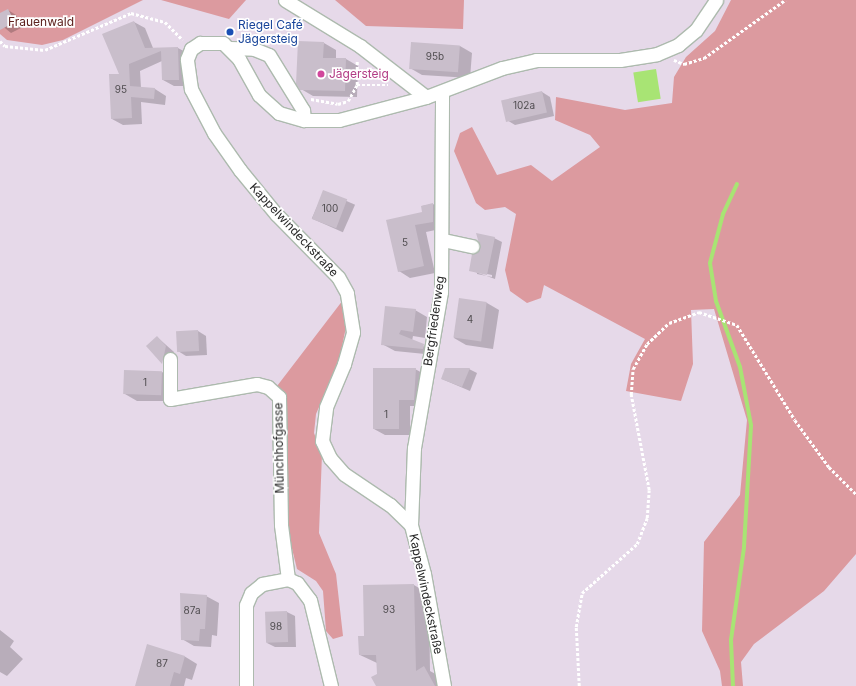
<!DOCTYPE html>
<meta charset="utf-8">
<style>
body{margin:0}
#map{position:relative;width:856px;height:686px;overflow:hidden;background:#e6d9e9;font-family:Inter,sans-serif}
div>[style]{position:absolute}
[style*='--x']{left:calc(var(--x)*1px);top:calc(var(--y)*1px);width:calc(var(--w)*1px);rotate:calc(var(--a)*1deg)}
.green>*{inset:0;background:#dc9a9f}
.water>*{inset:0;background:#a8e474;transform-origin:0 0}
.shadow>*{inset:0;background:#0003;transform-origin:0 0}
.stream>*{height:4px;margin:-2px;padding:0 2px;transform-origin:2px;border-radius:2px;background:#a8e474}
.building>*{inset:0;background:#c9becb;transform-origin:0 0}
.path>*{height:2.5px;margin-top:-1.25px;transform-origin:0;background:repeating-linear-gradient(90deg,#fff 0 3px,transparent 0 5px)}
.roads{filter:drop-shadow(1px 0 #adbaae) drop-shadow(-1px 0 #adbaae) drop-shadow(0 1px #adbaae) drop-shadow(0 -1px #adbaae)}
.minor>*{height:13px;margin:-6.5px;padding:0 6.5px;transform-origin:6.5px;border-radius:6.5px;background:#fff}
.dots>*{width:11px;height:11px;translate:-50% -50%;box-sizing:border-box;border:2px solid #fff;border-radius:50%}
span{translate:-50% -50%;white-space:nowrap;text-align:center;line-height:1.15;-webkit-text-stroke:3.5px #fff;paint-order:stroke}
.number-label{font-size:10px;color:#504d50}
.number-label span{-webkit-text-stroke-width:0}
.park-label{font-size:12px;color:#5d221e}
.transit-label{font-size:12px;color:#164399}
.left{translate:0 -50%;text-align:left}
.hotel-label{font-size:12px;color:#b23c85}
.street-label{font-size:12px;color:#272727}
</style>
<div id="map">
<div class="green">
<div style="clip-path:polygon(0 0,143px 0,63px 40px,42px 45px,7px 40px,0 34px)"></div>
<div style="clip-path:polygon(161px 0,246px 0,229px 19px)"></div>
<div style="clip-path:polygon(335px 0,464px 0,463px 29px,366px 26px)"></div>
<div style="clip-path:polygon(731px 0,856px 0,856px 554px,824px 591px,754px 644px,741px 662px,743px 686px,722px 686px,720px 671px,702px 631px,704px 542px,740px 495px,747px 420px,714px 309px,691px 310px,693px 364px,681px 401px,626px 391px,631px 364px,645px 339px,544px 285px,541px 298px,527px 303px,510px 291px,505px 270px,516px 214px,505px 207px,485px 210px,476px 203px,454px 151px,460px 133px,472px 127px,497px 175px,531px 165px,552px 181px,600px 147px,590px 135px,555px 120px,556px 97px,625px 110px,672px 103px,674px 77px,686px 57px,715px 31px)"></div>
<div style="clip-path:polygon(343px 300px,346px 327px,339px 361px,316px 414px,314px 433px,322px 454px,319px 533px,336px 574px,343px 636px,333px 639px,326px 631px,323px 591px,316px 581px,297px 569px,286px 524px,274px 390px)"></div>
</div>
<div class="water">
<div style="left:656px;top:69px;width:30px;height:23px;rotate:81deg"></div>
</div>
<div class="shadow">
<div style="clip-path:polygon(8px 10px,16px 15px,23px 27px,11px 33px,0 24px,0 14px)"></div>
<div style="clip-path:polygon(134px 22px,145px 28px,153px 48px,178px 48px,189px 54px,190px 86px,174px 86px,163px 80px,162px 61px,140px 71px,141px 88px,155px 89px,166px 96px,165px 105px,141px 102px,142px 124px,123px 125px,112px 119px)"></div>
<div style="clip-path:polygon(324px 43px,336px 50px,336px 59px,346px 59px,358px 66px,357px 97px,313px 96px,301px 89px)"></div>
<div style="clip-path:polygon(460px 46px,472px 53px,470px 78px,422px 75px,410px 68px)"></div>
<div style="clip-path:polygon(542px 92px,550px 97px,554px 116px,515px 125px,507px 120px)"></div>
<div style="left:324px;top:191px;width:34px;height:30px;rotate:24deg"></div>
<div style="clip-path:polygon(433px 204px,445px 211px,445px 228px,426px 232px,435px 273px,410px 278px,399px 271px,388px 221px,424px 213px,422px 206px)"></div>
<div style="clip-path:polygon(evenodd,494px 238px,502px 242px,495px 279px,470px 270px,481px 248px,494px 238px,477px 272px,492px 275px,492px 277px,477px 274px,477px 272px)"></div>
<div style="clip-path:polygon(460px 299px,487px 303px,499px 310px,493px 349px,466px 345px,454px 338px)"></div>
<div style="clip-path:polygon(415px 310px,427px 317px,425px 338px,413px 336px,412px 341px,436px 352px,435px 355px,395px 351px,382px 344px)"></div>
<div style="clip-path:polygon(198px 331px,206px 336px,207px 355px,186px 356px,178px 351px)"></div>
<div style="clip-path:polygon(157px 337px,174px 352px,170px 367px,147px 346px)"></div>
<div style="clip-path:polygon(415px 369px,426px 375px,425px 406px,410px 406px,410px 435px,385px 435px,374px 429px)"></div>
<div style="clip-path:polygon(469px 369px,477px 373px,470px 391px,442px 379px)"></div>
<div style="clip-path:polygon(162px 372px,174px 379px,174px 401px,137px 401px,125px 394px)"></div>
<div style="clip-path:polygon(414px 585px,429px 594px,430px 671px,439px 676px,444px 686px,377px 686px,377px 663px,360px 655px,365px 637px)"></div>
<div style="clip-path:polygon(181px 594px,206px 596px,219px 603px,217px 636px,212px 635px,211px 647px,194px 646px,182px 639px)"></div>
<div style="clip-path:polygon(287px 612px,295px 616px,296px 647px,275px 647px,267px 643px)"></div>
<div style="clip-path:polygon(0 630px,14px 641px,10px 647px,23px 659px,7px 676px,0 672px)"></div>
<div style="clip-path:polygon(184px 656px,197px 664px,192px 680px,186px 678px,184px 686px,138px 686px)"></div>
</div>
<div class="stream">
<div style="--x:733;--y:686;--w:46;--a:-92.5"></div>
<div style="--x:731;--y:640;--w:94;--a:-82"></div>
<div style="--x:744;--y:547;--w:122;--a:-86.7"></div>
<div style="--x:751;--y:425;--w:59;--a:-100.7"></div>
<div style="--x:740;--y:367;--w:70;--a:-110"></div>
<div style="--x:716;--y:301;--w:38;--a:-99"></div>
<div style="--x:710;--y:263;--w:51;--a:-75.1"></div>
<div style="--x:723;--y:214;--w:33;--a:-65"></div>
</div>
<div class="building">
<div style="clip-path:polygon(8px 9px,15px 22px,0 30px,0 13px)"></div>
<div style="clip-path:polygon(134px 21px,145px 48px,178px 47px,179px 80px,162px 80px,161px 51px,129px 64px,130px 86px,155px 88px,154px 99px,131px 97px,132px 118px,111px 119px,109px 74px,119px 74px,102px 34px)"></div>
<div style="clip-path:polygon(298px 41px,324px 42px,323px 58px,346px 58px,345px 91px,300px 90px,296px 84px)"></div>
<div style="left:411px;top:42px;width:49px;height:27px;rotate:4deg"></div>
<div style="left:542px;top:91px;width:22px;height:42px;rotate:77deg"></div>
<div style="left:323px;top:190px;width:26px;height:31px;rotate:21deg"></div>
<div style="clip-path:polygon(433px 203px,433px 222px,415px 225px,424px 266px,398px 272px,386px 220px,422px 212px,421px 206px)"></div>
<div style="clip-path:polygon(476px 233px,495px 237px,487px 275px,469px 271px,472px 254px,480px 247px)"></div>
<div style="left:459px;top:298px;width:28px;height:40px;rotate:8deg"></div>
<div style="clip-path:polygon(385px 306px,416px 309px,413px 332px,401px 330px,399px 334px,424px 344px,423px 349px,381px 345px)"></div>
<div style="left:198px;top:330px;width:21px;height:22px;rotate:87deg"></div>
<div style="clip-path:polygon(157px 336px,166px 346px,162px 364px,146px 346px)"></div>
<div style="clip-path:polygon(373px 368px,416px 368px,414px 400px,399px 400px,399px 429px,373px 429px)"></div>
<div style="clip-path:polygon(445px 368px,470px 368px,462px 387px,441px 379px)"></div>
<div style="left:124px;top:370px;width:38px;height:24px;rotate:2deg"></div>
<div style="clip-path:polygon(414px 584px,416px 671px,424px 666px,435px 686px,376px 686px,371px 677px,377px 674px,376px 655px,359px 655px,358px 636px,364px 636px,363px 585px)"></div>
<div style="clip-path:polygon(180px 593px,207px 595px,205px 629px,200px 629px,199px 641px,181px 640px)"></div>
<div style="left:287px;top:611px;width:31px;height:22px;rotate:88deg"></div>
<div style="clip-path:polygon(147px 644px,185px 656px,180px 674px,174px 672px,170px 686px,135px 686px)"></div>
</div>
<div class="path">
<div style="--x:0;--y:41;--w:7;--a:45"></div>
<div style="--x:5;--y:46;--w:40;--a:5.7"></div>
<div style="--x:45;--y:50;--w:94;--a:-23.3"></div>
<div style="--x:131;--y:13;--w:35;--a:15"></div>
<div style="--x:165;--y:22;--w:25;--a:45"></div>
<div style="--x:674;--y:60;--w:11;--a:22"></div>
<div style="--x:684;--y:64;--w:21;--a:-17"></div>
<div style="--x:704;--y:58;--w:100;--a:-35.6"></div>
<div style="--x:357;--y:85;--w:31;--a:0"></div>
<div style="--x:311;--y:99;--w:27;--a:10"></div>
<div style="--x:338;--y:104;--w:10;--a:-17"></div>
<div style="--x:348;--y:101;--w:18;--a:-61"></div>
<div style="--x:357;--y:85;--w:25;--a:-90"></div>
<div style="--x:579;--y:686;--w:59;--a:-92.9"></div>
<div style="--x:576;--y:627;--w:35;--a:-80"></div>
<div style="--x:582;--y:593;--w:74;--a:-41.7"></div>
<div style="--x:637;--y:544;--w:28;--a:-69"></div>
<div style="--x:647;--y:518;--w:28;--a:-86"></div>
<div style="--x:649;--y:490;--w:97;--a:-100.7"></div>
<div style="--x:631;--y:395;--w:26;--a:-86"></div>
<div style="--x:633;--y:369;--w:29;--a:-61"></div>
<div style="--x:647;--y:344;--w:30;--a:-44"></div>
<div style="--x:669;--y:323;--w:32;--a:-20"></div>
<div style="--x:699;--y:312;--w:40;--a:18.9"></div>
<div style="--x:737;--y:325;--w:111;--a:58.6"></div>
<div style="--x:795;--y:420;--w:58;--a:54.1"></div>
<div style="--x:829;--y:467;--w:38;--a:45"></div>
</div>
<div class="roads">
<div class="minor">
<div style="--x:285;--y:0;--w:88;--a:31.5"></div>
<div style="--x:360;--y:46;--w:83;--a:37.7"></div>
<div style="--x:230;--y:48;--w:24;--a:2"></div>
<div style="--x:254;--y:49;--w:16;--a:22"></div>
<div style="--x:269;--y:55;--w:65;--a:58.3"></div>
<div style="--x:303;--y:110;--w:10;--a:84"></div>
<div style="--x:443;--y:240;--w:30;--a:12"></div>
<div style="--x:170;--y:359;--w:40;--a:90"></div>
<div style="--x:170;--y:399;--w:88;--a:-9.8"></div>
<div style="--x:257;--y:384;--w:11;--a:15"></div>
<div style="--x:268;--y:387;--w:15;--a:42"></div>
<div style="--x:279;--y:397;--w:128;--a:89.1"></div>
<div style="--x:281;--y:525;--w:54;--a:82.6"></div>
<div style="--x:411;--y:525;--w:77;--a:-87.8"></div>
<div style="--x:414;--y:448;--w:158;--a:-80.2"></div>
<div style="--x:441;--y:292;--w:200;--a:-89.7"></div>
<div style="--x:246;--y:686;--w:81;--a:-90"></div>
<div style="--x:246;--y:605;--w:13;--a:-67"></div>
<div style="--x:251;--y:593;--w:14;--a:-39"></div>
<div style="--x:262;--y:584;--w:26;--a:-11"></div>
<div style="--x:288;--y:579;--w:10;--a:24"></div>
<div style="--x:297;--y:583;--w:21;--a:53"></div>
<div style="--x:310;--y:600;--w:89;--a:76.3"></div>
<div style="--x:444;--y:686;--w:114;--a:-100.1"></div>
<div style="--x:424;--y:574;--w:51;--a:-104.9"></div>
<div style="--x:411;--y:525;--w:29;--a:-136"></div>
<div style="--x:390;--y:505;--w:55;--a:-146"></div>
<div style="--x:344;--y:474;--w:21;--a:-131"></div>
<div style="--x:330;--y:458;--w:19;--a:-115"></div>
<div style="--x:322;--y:441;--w:34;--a:-83"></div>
<div style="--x:326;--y:407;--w:47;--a:-67.3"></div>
<div style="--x:344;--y:364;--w:33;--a:-74"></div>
<div style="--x:353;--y:332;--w:39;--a:-99"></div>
<div style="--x:347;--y:293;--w:18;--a:-119"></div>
<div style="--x:338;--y:277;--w:88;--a:-134.5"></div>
<div style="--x:276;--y:214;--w:57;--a:-129.3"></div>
<div style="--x:240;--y:170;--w:45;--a:-125.1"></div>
<div style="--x:214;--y:133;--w:50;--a:-117.6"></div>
<div style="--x:191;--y:89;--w:30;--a:-98"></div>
<div style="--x:187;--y:59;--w:11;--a:-68"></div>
<div style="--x:191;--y:49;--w:11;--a:-34"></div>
<div style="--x:200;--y:43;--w:23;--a:0"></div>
<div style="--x:223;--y:43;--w:23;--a:45"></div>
<div style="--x:239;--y:59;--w:41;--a:60.9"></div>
<div style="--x:259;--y:95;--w:27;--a:42"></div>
<div style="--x:279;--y:113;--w:26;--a:16"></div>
<div style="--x:304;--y:120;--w:35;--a:0"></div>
<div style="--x:339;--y:120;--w:90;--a:-14.8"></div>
<div style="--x:426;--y:97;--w:81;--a:-20.9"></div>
<div style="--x:502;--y:68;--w:35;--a:-13"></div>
<div style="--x:536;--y:60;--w:84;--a:0"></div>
<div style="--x:620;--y:60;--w:37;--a:-9"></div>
<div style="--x:657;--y:54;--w:23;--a:-23"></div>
<div style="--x:678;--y:45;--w:23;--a:-40"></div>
<div style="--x:696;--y:30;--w:36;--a:-56"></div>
</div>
</div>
<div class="dots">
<div style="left:230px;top:32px;background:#1a4fb4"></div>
<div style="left:321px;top:74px;background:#d1479c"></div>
</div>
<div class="number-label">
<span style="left:435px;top:57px">95b</span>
<span style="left:121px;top:90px">95</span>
<span style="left:524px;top:106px">102a</span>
<span style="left:330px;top:209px">100</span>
<span style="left:405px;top:243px">5</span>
<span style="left:470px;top:320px">4</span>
<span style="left:145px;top:383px">1</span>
<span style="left:386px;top:415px">1</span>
<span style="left:389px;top:610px">93</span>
<span style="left:192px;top:611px">87a</span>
<span style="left:276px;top:627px">98</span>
<span style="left:162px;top:664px">87</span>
</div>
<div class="park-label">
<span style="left:41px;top:22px">Frauenwald</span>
</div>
<div class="transit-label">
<span class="left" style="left:238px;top:32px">Riegel Café<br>Jägersteig</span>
</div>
<div class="hotel-label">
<span class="left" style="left:329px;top:74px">Jägersteig</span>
</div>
<div class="street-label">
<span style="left:294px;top:230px;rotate:47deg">Kappelwindeckstraße</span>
<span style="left:434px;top:321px;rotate:-82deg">Bergfriedenweg</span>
<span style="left:279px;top:448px;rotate:-91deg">Münchhofgasse</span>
<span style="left:426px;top:594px;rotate:78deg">Kappelwindeckstraße</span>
</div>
</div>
